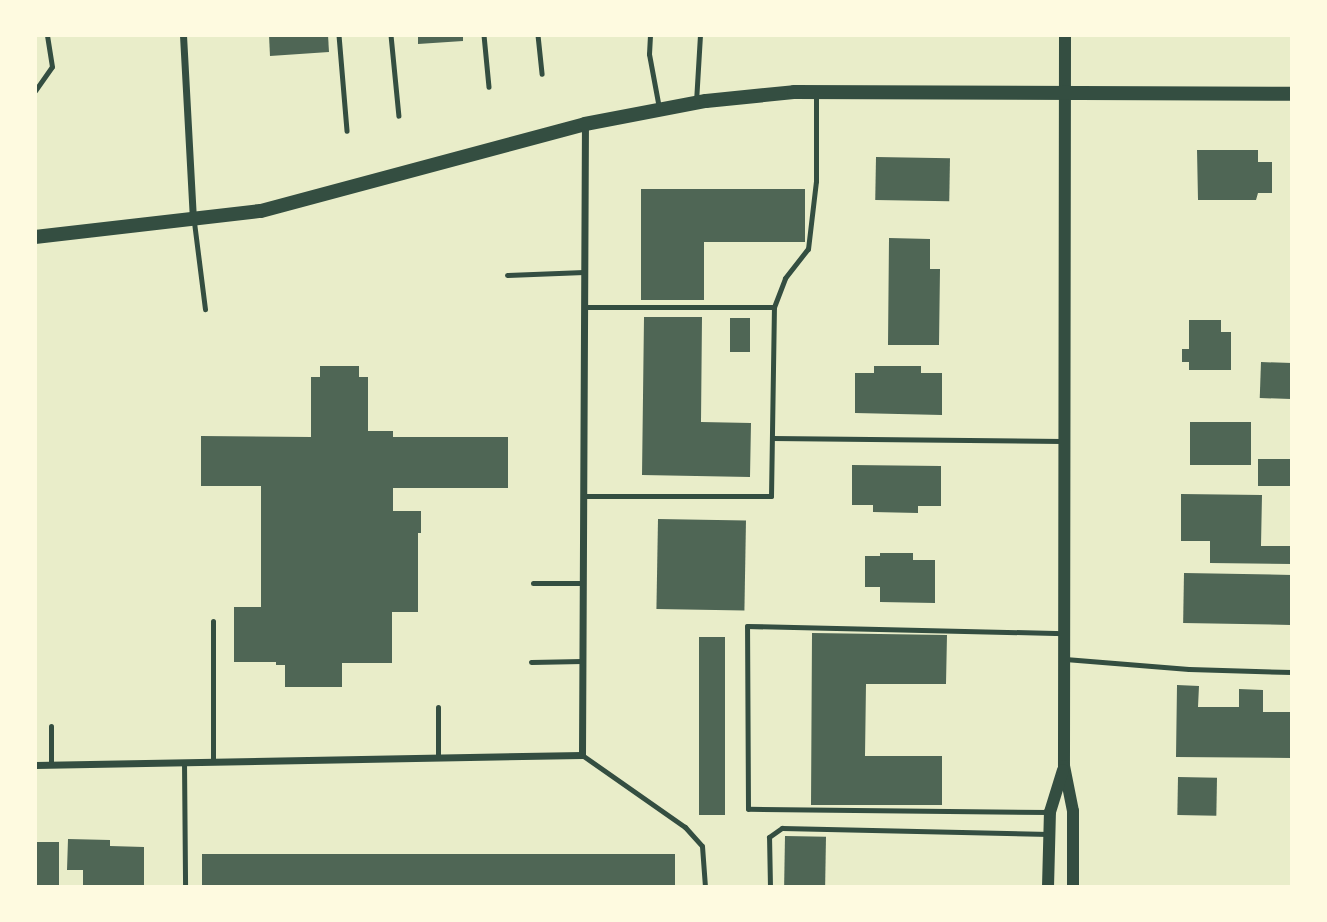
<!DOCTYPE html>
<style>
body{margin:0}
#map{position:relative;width:1327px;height:922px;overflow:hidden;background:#e9edc9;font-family:Overpass,sans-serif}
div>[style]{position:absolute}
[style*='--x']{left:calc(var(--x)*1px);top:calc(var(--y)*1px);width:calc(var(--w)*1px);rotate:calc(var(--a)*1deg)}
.building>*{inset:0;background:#4f6655;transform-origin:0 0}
.path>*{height:4.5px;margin:-2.25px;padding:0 2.25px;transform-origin:2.25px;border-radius:2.25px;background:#344e41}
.service>*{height:5px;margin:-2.5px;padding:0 2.5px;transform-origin:2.5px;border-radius:2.5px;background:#344e41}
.minor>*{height:7px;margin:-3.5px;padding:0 3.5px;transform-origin:3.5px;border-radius:3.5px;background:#344e41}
.tertiary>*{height:12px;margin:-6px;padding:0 6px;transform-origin:6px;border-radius:6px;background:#344e41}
.secondary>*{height:14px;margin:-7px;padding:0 7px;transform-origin:7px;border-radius:7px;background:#344e41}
span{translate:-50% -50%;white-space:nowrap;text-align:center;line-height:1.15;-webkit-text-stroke:5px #fefae0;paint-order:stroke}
.frame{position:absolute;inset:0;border:37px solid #fefae0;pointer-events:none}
</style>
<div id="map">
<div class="building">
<div style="clip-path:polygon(269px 35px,328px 35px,329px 52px,270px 56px)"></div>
<div style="clip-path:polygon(418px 35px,463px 35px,463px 41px,418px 44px)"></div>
<div style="clip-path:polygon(1197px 150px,1258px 150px,1258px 162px,1272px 162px,1272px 193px,1258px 193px,1256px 200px,1198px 200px)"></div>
<div style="left:876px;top:157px;width:74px;height:43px;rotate:1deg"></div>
<div style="clip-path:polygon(641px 189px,805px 189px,805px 242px,704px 242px,704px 300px,641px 300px)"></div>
<div style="clip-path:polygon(889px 238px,930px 239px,930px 269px,940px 269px,939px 345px,888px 345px)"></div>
<div style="clip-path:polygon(644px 317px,702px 317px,701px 422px,751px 423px,750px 477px,642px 475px)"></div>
<div style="left:750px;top:318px;width:34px;height:20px;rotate:90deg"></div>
<div style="clip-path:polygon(1189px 320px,1221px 320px,1221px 332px,1231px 332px,1231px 370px,1189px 370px,1189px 362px,1182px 362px,1182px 349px,1189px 349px)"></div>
<div style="left:1261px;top:362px;width:31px;height:36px;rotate:2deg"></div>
<div style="clip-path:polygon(320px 366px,359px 366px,359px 377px,368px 377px,368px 431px,393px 431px,393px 437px,508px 437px,508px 488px,393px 488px,393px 511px,421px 511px,421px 533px,418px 533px,418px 612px,392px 612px,392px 663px,342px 663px,342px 687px,285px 687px,285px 665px,276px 665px,276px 662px,234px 662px,234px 607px,261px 607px,261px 486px,201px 486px,201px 436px,311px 437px,311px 377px,320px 377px)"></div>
<div style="clip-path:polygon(874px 366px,921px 366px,921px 373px,942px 373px,942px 415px,855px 413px,855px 373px,874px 373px)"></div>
<div style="left:1190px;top:422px;width:61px;height:43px"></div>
<div style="left:1258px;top:459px;width:34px;height:27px"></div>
<div style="clip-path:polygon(852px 465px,941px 466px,941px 506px,918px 506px,918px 513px,873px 512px,873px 505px,852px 505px)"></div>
<div style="clip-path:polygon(1181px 494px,1262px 495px,1261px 546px,1292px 546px,1292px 564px,1210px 563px,1210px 541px,1181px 541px)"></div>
<div style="left:658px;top:519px;width:88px;height:90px;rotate:1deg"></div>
<div style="clip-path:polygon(880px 553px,913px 553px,913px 560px,935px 560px,935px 603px,880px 602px,880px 587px,865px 587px,865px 556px,880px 556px)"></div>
<div style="left:1184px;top:573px;width:108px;height:50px;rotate:1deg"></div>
<div style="clip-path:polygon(812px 633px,947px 635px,946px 684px,866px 684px,865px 756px,942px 756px,942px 805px,811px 805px)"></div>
<div style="left:699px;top:637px;width:26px;height:178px"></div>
<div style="clip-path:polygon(1177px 685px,1199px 686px,1198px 707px,1239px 707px,1239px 689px,1263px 690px,1263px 712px,1292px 712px,1292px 758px,1176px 757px)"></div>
<div style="left:1178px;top:777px;width:39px;height:38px;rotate:1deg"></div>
<div style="left:785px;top:836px;width:41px;height:51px;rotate:1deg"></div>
<div style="clip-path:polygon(68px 839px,110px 840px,110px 846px,144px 847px,144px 887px,83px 887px,83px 870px,67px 870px)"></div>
<div style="left:35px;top:842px;width:24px;height:43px"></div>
<div style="left:675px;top:854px;width:33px;height:473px;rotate:90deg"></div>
</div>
<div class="path">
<div style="--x:339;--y:35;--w:96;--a:85.2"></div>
<div style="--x:391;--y:35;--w:81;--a:84.4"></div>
<div style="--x:484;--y:35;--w:52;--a:84.5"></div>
<div style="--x:538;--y:35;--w:39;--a:84"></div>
<div style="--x:35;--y:91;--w:29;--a:-55"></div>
<div style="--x:52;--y:67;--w:32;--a:-99"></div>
</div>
<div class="service">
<div style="--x:650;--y:35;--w:19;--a:93"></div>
<div style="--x:649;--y:54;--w:55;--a:79.5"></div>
<div style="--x:696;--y:102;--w:67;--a:-86.6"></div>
<div style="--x:194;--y:222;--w:88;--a:82.8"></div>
<div style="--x:507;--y:275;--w:77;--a:-2.2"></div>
<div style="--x:774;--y:307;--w:31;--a:-69"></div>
<div style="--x:785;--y:278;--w:37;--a:-52"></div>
<div style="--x:808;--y:249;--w:68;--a:-83.3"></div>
<div style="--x:816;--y:181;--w:87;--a:-90"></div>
<div style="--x:772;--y:438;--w:290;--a:0.6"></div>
<div style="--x:583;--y:496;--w:188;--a:0"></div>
<div style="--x:771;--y:496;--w:189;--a:-89.1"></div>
<div style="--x:774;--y:307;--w:190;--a:180"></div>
<div style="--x:533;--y:583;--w:50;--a:0"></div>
<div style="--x:213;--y:621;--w:141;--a:90"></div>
<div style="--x:1065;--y:659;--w:124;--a:4.6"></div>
<div style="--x:1189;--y:669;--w:103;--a:1.7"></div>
<div style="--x:531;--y:662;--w:51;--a:-1.1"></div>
<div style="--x:438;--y:707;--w:51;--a:90"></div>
<div style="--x:51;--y:726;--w:38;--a:90"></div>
<div style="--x:582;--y:755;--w:126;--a:35"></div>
<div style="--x:685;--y:827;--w:25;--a:48"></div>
<div style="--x:702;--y:846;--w:41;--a:85.8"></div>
<div style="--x:184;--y:762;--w:125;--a:89.5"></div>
<div style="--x:1049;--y:812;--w:301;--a:-179.4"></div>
<div style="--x:748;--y:809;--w:183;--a:-90.3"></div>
<div style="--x:747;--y:626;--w:318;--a:1.3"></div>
<div style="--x:770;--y:887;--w:50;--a:-91.1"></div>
<div style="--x:769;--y:837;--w:16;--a:-35"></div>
<div style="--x:782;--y:828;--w:267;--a:1.3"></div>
</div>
<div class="minor">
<div style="--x:183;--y:35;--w:182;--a:86.9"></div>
<div style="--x:35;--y:765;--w:547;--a:-1.05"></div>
<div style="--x:582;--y:755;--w:631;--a:-89.73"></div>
</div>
<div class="tertiary">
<div style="--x:1065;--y:35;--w:731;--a:90.08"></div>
<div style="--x:1064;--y:766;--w:46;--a:78.7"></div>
<div style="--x:1073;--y:811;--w:76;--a:90"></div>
<div style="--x:1048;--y:887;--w:75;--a:-88.5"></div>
<div style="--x:1050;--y:812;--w:44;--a:-72.8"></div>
</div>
<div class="secondary">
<div style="--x:35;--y:237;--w:227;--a:-6.6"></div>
<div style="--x:261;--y:211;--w:335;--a:-15"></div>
<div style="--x:585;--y:124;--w:123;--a:-10.8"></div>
<div style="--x:706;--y:101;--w:88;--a:-5.8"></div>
<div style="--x:794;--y:92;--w:498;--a:0.2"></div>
</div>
<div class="frame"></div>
</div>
